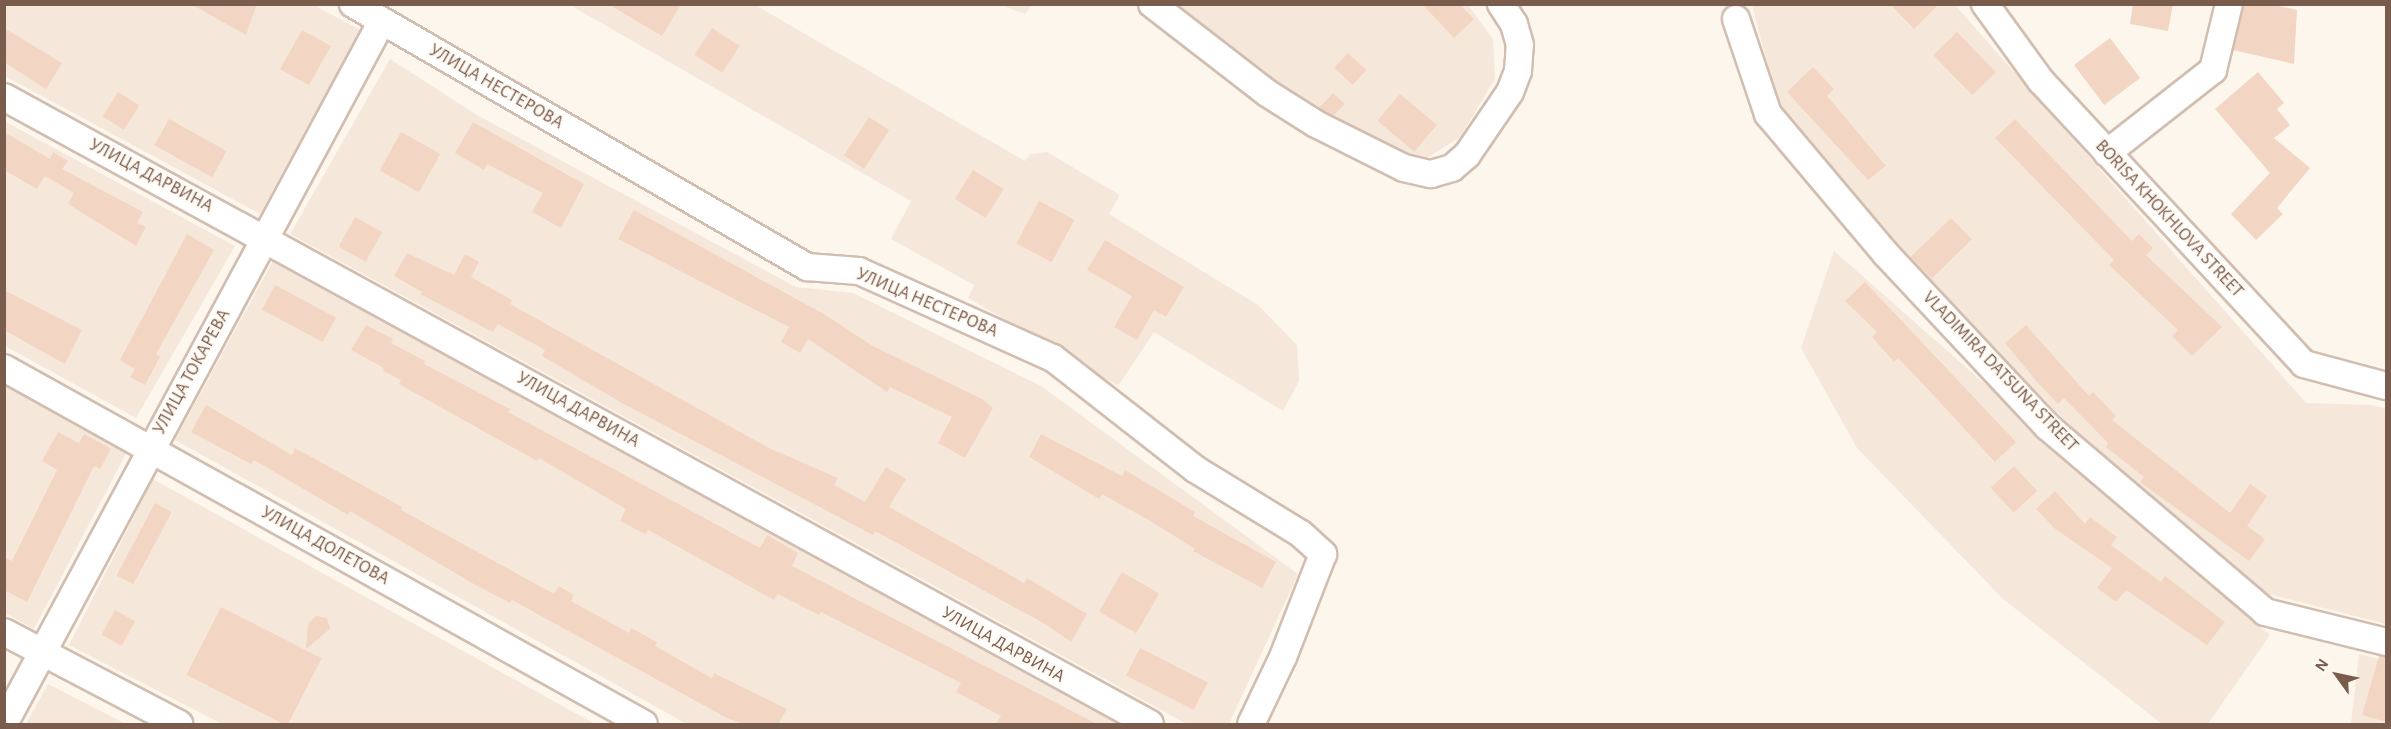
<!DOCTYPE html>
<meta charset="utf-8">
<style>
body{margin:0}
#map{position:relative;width:2391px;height:729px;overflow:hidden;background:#fdf6ec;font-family:"Alegreya Sans",sans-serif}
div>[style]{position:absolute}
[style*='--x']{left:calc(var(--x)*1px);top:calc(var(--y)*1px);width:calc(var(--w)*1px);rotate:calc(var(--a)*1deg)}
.residential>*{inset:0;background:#f5e8da}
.building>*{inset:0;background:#f3d5c3;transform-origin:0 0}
.roads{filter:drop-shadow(2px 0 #d1beb0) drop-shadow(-2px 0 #d1beb0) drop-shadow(0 2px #d1beb0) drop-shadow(0 -2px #d1beb0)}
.minor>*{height:26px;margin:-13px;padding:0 13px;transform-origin:13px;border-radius:13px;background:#fff}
span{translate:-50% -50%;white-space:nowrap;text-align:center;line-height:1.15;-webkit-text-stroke:4.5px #fffaf3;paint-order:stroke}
.street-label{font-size:18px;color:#7a5c4d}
.frame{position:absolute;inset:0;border:6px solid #7a5c4d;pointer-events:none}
.north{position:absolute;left:2307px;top:645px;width:60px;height:60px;-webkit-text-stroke:4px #fffaf3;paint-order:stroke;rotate:303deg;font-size:16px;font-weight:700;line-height:24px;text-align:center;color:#7a5c4d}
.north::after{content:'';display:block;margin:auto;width:21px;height:27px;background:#7a5c4d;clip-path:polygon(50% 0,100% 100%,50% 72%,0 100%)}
</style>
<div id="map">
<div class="residential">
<div style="clip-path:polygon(4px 5px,314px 5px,360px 30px,260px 214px,5px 76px)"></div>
<div style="clip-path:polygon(570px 5px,755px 5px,1025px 161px,1030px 154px,1047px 152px,1120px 195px,1109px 214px,1258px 305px,1297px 345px,1299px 381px,1283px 411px,1154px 332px,1118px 386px,968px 298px,974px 285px,891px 239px,911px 201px)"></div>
<div style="clip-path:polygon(1001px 5px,1032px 5px,1025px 14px)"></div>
<div style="clip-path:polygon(1167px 5px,1468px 5px,1493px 39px,1495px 79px,1460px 137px,1427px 158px,1357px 139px,1277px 89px)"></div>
<div style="clip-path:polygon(1752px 5px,1955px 5px,2306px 403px,2372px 405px,2386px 409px,2386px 624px,2256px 591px,2056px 419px,1863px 218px,1778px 104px)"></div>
<div style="clip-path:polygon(390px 59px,477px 115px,796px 287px,853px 293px,1041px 386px,1298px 574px,1229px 724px,1187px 724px,290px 234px)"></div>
<div style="clip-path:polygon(4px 121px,235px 246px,136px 418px,5px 346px)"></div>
<div style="clip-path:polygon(1834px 251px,2270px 635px,2208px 724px,2162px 724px,2003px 599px,1857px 448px,1801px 348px)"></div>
<div style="clip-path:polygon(273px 261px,750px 516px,1123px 724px,687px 724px,175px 440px)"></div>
<div style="clip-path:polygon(4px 384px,128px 450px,34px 629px,5px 613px)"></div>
<div style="clip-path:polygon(153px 479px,595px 724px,222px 724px,69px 645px)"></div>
<div style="clip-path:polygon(2359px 654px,2386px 661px,2386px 724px,2351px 724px)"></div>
<div style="clip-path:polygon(48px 684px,126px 724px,26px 724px)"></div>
</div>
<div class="building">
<div style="clip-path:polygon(191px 4px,257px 4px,246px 35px)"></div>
<div style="clip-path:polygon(608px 4px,681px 4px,662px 36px)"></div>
<div style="clip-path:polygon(1422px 4px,1459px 4px,1474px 19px,1454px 38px)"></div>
<div style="clip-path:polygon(1890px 4px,1939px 4px,1914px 29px)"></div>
<div style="clip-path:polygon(2133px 4px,2173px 4px,2168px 31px,2130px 24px)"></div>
<div style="clip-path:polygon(2271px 4px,2297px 10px,2294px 64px,2233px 50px,2244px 6px)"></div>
<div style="clip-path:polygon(4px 28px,62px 63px,46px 89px,4px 62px)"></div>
<div style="left:712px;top:28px;width:33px;height:32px;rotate:33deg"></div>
<div style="left:302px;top:30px;width:33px;height:45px;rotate:29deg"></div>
<div style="left:1957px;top:32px;width:56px;height:33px;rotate:46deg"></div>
<div style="left:2110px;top:38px;width:50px;height:45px;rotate:53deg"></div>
<div style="left:1348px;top:53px;width:25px;height:20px;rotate:43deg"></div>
<div style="clip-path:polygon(1813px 67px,1834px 89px,1827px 96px,1886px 166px,1868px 180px,1787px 92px)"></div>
<div style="clip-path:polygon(2258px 72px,2284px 103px,2277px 109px,2290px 125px,2274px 138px,2310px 168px,2277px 208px,2283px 214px,2256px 240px,2231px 214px,2270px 173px,2215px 109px)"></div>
<div style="left:118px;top:92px;width:25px;height:29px;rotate:32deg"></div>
<div style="clip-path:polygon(1333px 93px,1345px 104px,1333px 116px,1319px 108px)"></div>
<div style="left:1400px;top:94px;width:48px;height:35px;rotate:40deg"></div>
<div style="left:869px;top:117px;width:24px;height:46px;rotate:33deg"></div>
<div style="left:169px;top:119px;width:66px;height:30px;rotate:29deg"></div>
<div style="clip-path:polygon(2015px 119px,2132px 241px,2139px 234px,2153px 248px,2146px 255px,2222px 327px,2192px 356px,2172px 336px,2178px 330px,2109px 265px,2114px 260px,1995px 138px)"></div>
<div style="clip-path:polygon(473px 122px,584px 184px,561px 228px,532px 212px,543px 193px,487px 164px,484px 170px,455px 153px)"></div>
<div style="clip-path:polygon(4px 132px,50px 159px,53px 152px,68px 161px,62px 169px,143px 212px,137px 223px,146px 227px,136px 246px,68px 204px,74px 193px,45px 176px,37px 189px,4px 170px)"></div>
<div style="left:401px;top:132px;width:45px;height:44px;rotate:29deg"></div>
<div style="left:973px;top:170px;width:36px;height:34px;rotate:32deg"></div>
<div style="left:1039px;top:201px;width:40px;height:48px;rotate:28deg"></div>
<div style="clip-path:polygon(634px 210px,822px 313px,873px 346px,982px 399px,993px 408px,965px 458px,938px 443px,952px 417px,890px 387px,887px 392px,808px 339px,800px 353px,781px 342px,789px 327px,618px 239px)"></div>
<div style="left:355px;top:217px;width:31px;height:34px;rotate:29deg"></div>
<div style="left:1951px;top:218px;width:30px;height:56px;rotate:46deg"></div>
<div style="clip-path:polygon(187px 234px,214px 250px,156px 354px,160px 357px,145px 385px,130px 377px,135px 369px,120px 360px)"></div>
<div style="clip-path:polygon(1105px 240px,1184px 287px,1166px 317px,1154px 310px,1137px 340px,1114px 327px,1132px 296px,1087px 270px)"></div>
<div style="clip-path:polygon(407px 253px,454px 275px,465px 254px,479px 262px,471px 277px,512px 300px,510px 304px,769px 448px,838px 478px,834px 485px,865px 502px,886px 467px,906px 479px,889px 507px,1024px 583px,1027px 578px,1087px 614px,1071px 642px,1047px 625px,875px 531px,873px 535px,622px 403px,542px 356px,545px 350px,498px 324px,493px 332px,420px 294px,422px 292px,394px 276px)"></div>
<div style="clip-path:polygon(1865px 282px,2016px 442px,1995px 462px,1924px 385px,1898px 358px,1894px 362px,1872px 337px,1877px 332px,1845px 301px)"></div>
<div style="left:275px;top:285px;width:69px;height:28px;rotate:28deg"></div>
<div style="clip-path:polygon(4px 290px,82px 330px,65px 364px,4px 330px)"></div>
<div style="clip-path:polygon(366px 325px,393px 339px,391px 343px,425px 361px,424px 364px,510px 409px,508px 412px,760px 548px,767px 535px,798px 553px,792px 566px,1097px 724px,996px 724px,1001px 716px,956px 692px,961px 683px,821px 612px,819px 615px,778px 594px,774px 600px,648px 530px,645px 534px,620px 521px,626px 509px,539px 458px,537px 461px,399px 384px,401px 380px,383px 371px,384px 368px,351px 350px)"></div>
<div style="clip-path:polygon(2026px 325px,2089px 396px,2093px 392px,2116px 416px,2112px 420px,2230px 513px,2250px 484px,2267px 496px,2247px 526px,2265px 539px,2249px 561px,2140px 482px,2144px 477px,2106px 447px,2108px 443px,2064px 398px,2058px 404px,2037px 382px,2005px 343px)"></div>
<div style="clip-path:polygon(206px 405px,292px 455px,295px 448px,375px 492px,402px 507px,401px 510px,554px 594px,559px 586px,574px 595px,571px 601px,629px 633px,631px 628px,657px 642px,655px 646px,712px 678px,714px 673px,787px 709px,778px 724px,744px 724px,727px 718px,512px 600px,510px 603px,472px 583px,350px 511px,348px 515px,254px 460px,251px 464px,191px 432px)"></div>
<div style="clip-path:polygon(58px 432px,79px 443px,84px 434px,111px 449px,100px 469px,94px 466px,27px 602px,4px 590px,4px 557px,12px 561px,57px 470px,42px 461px)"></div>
<div style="clip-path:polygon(1041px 434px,1122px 476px,1125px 470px,1195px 512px,1193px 516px,1276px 562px,1262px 588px,1193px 551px,1195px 549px,1152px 522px,1102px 494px,1099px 499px,1029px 457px)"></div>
<div style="left:2014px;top:466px;width:34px;height:32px;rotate:47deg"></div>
<div style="clip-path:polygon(2055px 491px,2085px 524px,2090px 517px,2117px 537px,2111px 545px,2161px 582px,2165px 576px,2225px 622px,2207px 645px,2126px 590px,2116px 602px,2097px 588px,2112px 568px,2054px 528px,2036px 509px)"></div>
<div style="left:155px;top:503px;width:19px;height:82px;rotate:28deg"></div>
<div style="left:1122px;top:572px;width:43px;height:46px;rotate:30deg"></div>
<div style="left:221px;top:607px;width:113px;height:76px;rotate:27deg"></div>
<div style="left:115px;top:610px;width:23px;height:28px;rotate:29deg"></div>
<div style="clip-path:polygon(316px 616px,327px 618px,330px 629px,306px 649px,308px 624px)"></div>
<div style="left:1140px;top:648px;width:76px;height:31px;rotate:27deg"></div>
<div style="clip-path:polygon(2379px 656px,2386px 657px,2386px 722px,2362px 715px)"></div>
</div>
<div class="roads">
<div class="minor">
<div style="--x:353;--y:4;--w:525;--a:30.08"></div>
<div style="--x:807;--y:267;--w:52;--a:4.4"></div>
<div style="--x:859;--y:271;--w:213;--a:24.2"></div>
<div style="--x:1053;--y:358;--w:180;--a:38"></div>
<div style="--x:1195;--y:469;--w:124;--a:31.5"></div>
<div style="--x:1301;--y:534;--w:30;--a:42"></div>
<div style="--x:1323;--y:554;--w:110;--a:111.2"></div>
<div style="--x:1283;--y:657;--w:74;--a:115.5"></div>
<div style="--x:1152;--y:4;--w:145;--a:37.7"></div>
<div style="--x:1267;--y:93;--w:58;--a:32.3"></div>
<div style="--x:1316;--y:124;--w:98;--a:26.6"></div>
<div style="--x:1404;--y:168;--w:28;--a:13"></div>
<div style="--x:1431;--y:174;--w:22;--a:-16"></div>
<div style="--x:1452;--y:168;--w:20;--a:-41"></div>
<div style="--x:1467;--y:155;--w:76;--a:-55.7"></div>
<div style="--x:1510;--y:92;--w:22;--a:-69"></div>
<div style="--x:1518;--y:71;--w:26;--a:-86"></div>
<div style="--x:1520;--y:45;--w:22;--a:-106"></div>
<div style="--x:1514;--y:24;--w:24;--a:-123"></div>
<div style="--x:1985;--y:4;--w:95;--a:54"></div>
<div style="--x:2041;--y:81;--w:386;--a:47.1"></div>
<div style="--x:2304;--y:364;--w:85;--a:15"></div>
<div style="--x:1736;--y:19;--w:100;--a:71.4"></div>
<div style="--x:1768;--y:114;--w:183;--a:49.9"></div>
<div style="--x:1886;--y:254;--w:237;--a:46.9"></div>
<div style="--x:2048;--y:427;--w:285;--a:40.4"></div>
<div style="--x:2265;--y:612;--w:125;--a:13.9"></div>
<div style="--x:4;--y:97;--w:1306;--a:28.68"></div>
<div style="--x:2107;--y:153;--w:135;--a:-38.1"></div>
<div style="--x:2213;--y:70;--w:68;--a:-76.4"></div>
<div style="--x:4;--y:368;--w:732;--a:29.08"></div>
<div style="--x:4;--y:632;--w:198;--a:27.7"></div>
<div style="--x:4;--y:724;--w:798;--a:-61.73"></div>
</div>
</div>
<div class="street-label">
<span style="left:496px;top:87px;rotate:30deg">УЛИЦА НЕСТЕРОВА</span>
<span style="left:151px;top:176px;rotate:28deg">УЛИЦА ДАРВИНА</span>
<span style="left:2169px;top:219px;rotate:47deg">BORISA KHOKHLOVA STREET</span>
<span style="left:927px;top:303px;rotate:23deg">УЛИЦА НЕСТЕРОВА</span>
<span style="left:192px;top:372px;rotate:-61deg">УЛИЦА ТОКАРЕВА</span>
<span style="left:2000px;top:372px;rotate:46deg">VLADIMIRA DATSUNA STREET</span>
<span style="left:578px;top:410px;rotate:29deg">УЛИЦА ДАРВИНА</span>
<span style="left:325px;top:546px;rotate:29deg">УЛИЦА ДОЛЕТОВА</span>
<span style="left:1003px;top:645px;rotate:29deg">УЛИЦА ДАРВИНА</span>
</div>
<div class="frame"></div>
<div class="north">N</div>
</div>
